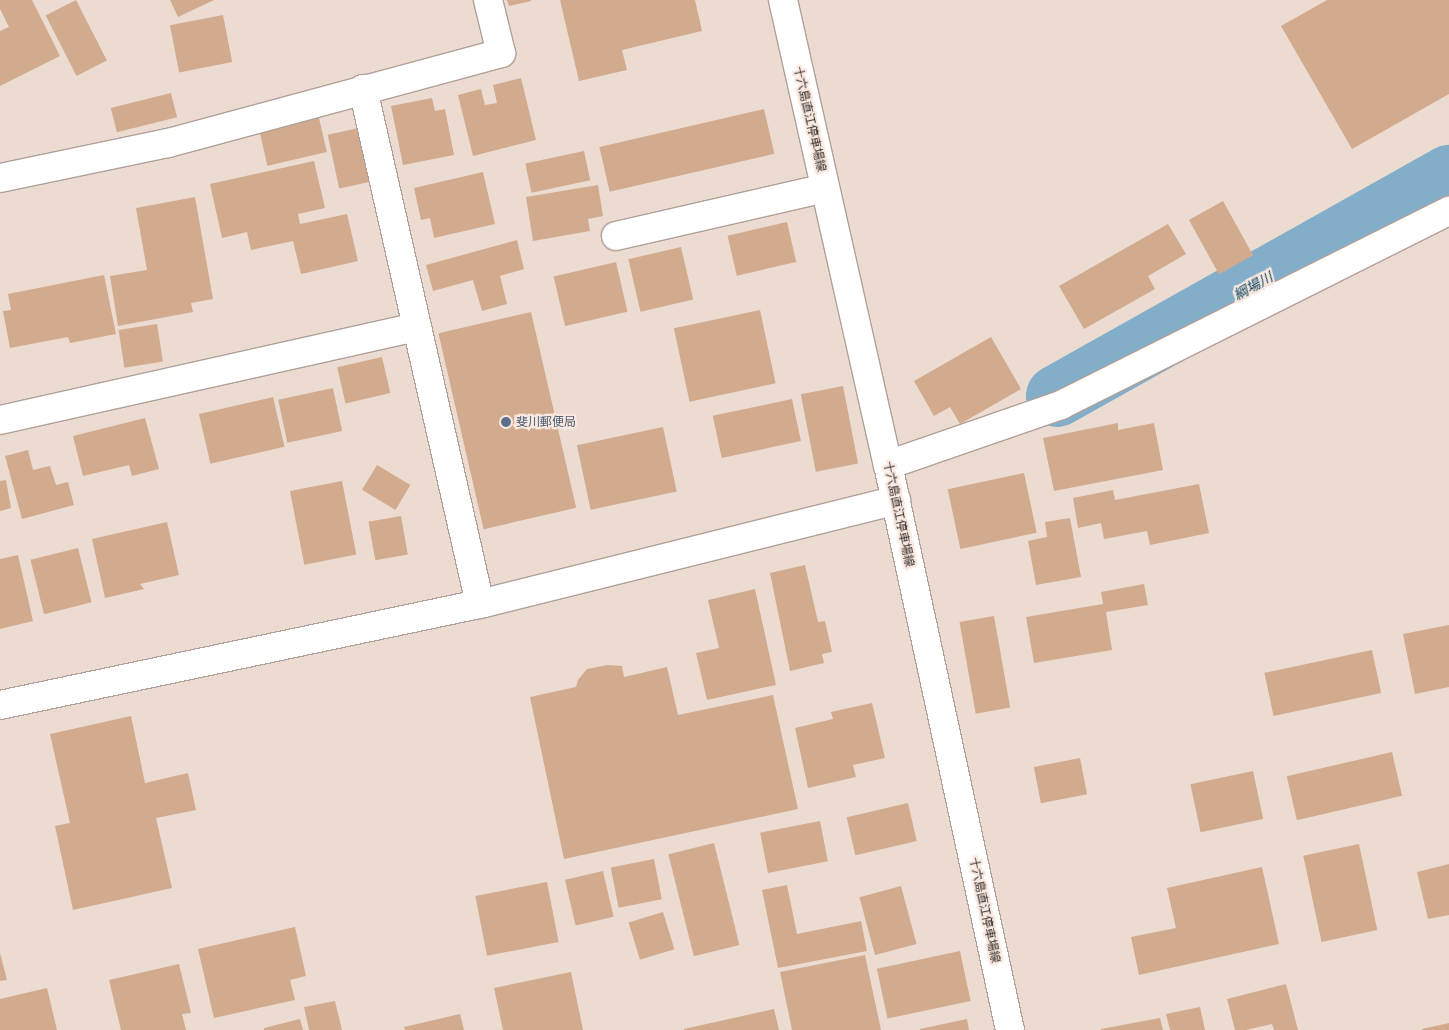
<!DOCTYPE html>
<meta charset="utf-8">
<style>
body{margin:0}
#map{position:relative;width:1449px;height:1030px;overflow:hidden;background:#ebdbd1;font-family:"Open Sans","Noto Sans JP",sans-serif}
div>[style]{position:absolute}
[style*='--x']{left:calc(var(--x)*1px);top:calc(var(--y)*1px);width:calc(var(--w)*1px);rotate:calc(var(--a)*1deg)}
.river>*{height:62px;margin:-31px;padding:0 31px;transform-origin:31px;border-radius:31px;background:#83aec9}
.building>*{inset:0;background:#d2ab8e;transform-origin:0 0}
.roads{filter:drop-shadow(1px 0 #b0a098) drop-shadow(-1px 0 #b0a098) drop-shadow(0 1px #b0a098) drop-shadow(0 -1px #b0a098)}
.minor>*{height:28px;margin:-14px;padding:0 14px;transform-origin:14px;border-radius:14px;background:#fff}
.major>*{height:28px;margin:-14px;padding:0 14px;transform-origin:14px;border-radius:14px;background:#fff}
.dots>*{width:14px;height:14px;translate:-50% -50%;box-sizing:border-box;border:2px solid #f8e8df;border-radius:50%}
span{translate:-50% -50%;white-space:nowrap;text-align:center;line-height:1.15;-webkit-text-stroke:4.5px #f8e8df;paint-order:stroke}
.street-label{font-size:12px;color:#342e2a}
.service-label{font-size:12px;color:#4e5e75}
.left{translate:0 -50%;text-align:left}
.water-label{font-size:14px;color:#0d4460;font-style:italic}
</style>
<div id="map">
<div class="river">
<div style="--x:1057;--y:396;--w:450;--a:-29.3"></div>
</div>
<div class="building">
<div style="clip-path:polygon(0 0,32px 0,60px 56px,0 86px,0 31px,9px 27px,0 9px)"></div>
<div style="left:76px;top:0;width:68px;height:34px;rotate:63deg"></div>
<div style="clip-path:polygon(170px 0,214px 0,178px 17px)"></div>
<div style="clip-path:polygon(507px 0,531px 0,531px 1px,509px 6px)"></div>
<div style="clip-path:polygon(560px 0,695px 0,702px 31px,622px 50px,627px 70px,579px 81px)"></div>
<div style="clip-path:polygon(1327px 0,1449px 0,1449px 94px,1352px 149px,1281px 26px)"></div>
<div style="left:223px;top:15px;width:48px;height:54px;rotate:79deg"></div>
<div style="clip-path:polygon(521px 78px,536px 140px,473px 156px,458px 95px,481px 89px,485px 105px,497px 103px,493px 85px)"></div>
<div style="left:171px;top:93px;width:25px;height:62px;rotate:76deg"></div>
<div style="clip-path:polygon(432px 98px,435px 111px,445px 109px,454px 155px,403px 165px,391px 106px)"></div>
<div style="left:764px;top:109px;width:46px;height:169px;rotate:77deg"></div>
<div style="left:319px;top:118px;width:35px;height:61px;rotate:77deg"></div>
<div style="left:359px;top:128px;width:55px;height:32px;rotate:78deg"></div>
<div style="left:584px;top:151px;width:30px;height:60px;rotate:78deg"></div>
<div style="clip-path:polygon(314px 161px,325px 208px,298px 214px,300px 224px,347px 214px,358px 261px,301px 274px,293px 241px,251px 250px,247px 232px,222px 238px,210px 184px)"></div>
<div style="clip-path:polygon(483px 172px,495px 224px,434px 238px,430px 218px,421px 220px,414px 188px)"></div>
<div style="clip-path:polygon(598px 185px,603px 216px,588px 219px,590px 231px,533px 241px,526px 197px)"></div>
<div style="clip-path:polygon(195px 197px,213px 299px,191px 303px,193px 312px,118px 326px,110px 276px,147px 270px,136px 208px)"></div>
<div style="left:1223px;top:201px;width:62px;height:39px;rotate:61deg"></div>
<div style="left:787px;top:222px;width:41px;height:61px;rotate:77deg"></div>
<div style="clip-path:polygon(1168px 224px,1186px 254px,1148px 276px,1155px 289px,1084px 329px,1059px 286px)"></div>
<div style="clip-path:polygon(517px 240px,524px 269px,500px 276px,507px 304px,482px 311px,473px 280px,433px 291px,426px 265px)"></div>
<div style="left:681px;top:247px;width:54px;height:54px;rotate:77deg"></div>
<div style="left:616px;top:262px;width:51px;height:64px;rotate:77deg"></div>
<div style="clip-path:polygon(104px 275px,116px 334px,70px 343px,68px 337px,10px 348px,3px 311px,11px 310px,8px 294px)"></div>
<div style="left:760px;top:310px;width:75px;height:88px;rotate:78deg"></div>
<div style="left:531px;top:312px;width:201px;height:95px;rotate:77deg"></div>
<div style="left:157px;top:324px;width:38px;height:39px;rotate:81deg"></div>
<div style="clip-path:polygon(991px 337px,1021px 389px,960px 424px,950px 407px,934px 416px,914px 381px)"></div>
<div style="left:382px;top:357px;width:37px;height:46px;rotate:77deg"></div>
<div style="left:843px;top:386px;width:79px;height:43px;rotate:79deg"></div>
<div style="left:333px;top:388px;width:44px;height:56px;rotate:78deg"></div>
<div style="left:273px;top:397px;width:51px;height:76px;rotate:77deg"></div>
<div style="left:792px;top:399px;width:43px;height:81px;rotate:78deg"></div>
<div style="clip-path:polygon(145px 418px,159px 469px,132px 476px,129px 465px,83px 476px,73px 436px)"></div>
<div style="clip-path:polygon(1118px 423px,1118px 430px,1154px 423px,1163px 470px,1054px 491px,1043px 438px)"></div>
<div style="left:663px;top:427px;width:66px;height:88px;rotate:78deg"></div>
<div style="clip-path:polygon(28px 450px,33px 470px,50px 466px,56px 485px,68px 482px,74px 505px,22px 519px,5px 456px)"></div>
<div style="left:377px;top:465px;width:39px;height:29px;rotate:31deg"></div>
<div style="left:1024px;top:473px;width:61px;height:78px;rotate:78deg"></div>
<div style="clip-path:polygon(6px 480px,11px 508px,0 511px,0 481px)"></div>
<div style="left:342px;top:481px;width:75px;height:53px;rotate:79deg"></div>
<div style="clip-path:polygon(1199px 484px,1209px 533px,1150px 545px,1147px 531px,1104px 539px,1101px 523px,1078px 528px,1073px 498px,1113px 490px,1115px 500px)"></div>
<div style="left:401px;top:516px;width:39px;height:33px;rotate:80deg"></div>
<div style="clip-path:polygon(1070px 518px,1081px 577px,1036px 585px,1028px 541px,1047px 537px,1045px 522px)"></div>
<div style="clip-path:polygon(167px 522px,179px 575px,140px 584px,144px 589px,105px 598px,92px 539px)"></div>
<div style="left:78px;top:548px;width:56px;height:49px;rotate:76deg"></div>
<div style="clip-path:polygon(18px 555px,33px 621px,0 629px,0 559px)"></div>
<div style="clip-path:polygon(805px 565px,818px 622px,825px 621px,832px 652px,822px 654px,824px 663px,790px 671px,770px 573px)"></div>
<div style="clip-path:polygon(1144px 584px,1148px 605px,1106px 612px,1112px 650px,1034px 663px,1026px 617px,1103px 604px,1101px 592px)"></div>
<div style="clip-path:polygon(755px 589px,776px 685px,707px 700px,696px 653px,719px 648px,708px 600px)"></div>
<div style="left:994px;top:616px;width:93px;height:35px;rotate:80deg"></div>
<div style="clip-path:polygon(1449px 625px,1449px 687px,1415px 694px,1403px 634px)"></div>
<div style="left:1372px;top:650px;width:44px;height:110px;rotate:78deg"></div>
<div style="clip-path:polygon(608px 665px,622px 666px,624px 677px,667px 667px,678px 715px,773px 695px,798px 809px,564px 859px,530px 697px,576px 687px,578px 680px,587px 669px)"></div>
<div style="clip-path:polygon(872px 703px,885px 758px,853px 765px,856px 777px,808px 788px,795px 728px,833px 719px,831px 712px)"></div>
<div style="clip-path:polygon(131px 716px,145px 783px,188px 773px,196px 810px,156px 818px,172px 888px,73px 910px,55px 826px,70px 823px,50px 734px)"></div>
<div style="left:1392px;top:752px;width:45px;height:108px;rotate:77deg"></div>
<div style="left:1080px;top:758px;width:37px;height:47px;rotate:79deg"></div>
<div style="left:1253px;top:771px;width:49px;height:64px;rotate:78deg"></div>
<div style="left:908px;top:803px;width:39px;height:63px;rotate:77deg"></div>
<div style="left:820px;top:821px;width:41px;height:61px;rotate:79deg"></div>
<div style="left:714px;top:843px;width:105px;height:47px;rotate:76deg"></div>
<div style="left:1359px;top:844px;width:88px;height:57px;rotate:78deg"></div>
<div style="left:654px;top:859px;width:41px;height:44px;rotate:79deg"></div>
<div style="clip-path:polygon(1449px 864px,1449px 915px,1428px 919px,1417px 872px)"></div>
<div style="clip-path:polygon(1262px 867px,1279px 944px,1139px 975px,1131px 937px,1176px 928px,1167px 888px)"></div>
<div style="left:603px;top:871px;width:47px;height:39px;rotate:77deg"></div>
<div style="left:547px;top:882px;width:61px;height:73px;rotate:79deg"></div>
<div style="clip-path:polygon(787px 885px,797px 934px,861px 921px,867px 951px,778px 968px,762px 890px)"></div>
<div style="left:901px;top:886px;width:60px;height:43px;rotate:75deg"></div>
<div style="left:663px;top:912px;width:39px;height:36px;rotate:73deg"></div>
<div style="clip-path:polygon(295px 927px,306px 976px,290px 980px,295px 1000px,214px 1018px,198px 949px)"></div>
<div style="left:960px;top:951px;width:51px;height:85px;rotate:78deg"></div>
<div style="clip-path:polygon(0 953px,7px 980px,0 981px)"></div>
<div style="clip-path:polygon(865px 955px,881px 1030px,792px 1030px,780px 972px)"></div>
<div style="clip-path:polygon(179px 964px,191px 1013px,182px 1014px,186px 1030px,121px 1030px,109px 980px)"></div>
<div style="clip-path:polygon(571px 972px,583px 1030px,503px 1030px,494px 988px)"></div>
<div style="clip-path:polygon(1286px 984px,1298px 1030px,1274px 1030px,1272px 1024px,1246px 1030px,1235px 1030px,1227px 999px)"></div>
<div style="clip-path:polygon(47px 988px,57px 1030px,0 1030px,0 999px)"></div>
<div style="clip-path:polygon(335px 1001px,342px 1030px,309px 1030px,304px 1007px)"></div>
<div style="clip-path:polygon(1200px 1007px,1205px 1030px,1170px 1030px,1166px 1014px)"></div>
<div style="clip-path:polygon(774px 1009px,779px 1030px,684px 1030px,684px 1029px)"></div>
<div style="clip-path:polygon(460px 1014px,464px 1030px,405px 1030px,404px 1027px)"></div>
<div style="clip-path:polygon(1160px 1018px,1163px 1030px,1101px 1030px,1101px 1029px)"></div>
<div style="clip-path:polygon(300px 1019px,303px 1030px,264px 1030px,264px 1028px)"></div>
<div style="clip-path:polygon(967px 1019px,969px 1030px,920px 1030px,920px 1029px)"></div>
<div style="clip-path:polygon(1449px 1023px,1449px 1030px,1422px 1030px,1422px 1029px)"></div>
</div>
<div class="roads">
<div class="minor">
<div style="--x:363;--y:89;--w:528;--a:77.2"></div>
<div style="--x:0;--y:178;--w:172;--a:-11.8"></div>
<div style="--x:168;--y:143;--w:345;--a:-15.1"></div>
<div style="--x:501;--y:53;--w:55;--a:-103.8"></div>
<div style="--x:616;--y:236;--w:214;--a:-12.9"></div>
<div style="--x:0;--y:420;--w:427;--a:-12.6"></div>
<div style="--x:888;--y:465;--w:183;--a:-19.1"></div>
<div style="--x:1061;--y:405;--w:434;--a:-26.6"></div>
<div style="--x:0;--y:705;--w:491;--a:-11.9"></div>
<div style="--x:480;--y:604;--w:429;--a:-14"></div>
</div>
<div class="major">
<div style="--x:783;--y:0;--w:477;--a:77.3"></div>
<div style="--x:888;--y:465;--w:578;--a:77.82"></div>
</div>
</div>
<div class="dots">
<div style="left:506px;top:422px;background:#5c6f8a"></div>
</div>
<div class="street-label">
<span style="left:810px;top:119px;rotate:77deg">十六島直江停車場線</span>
<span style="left:899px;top:514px;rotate:78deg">十六島直江停車場線</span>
<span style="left:985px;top:910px;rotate:78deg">十六島直江停車場線</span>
</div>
<div class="service-label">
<span class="left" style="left:516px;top:422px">斐川郵便局</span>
</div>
<div class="water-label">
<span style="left:1253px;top:286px;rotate:-29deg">綱場川</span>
</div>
</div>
